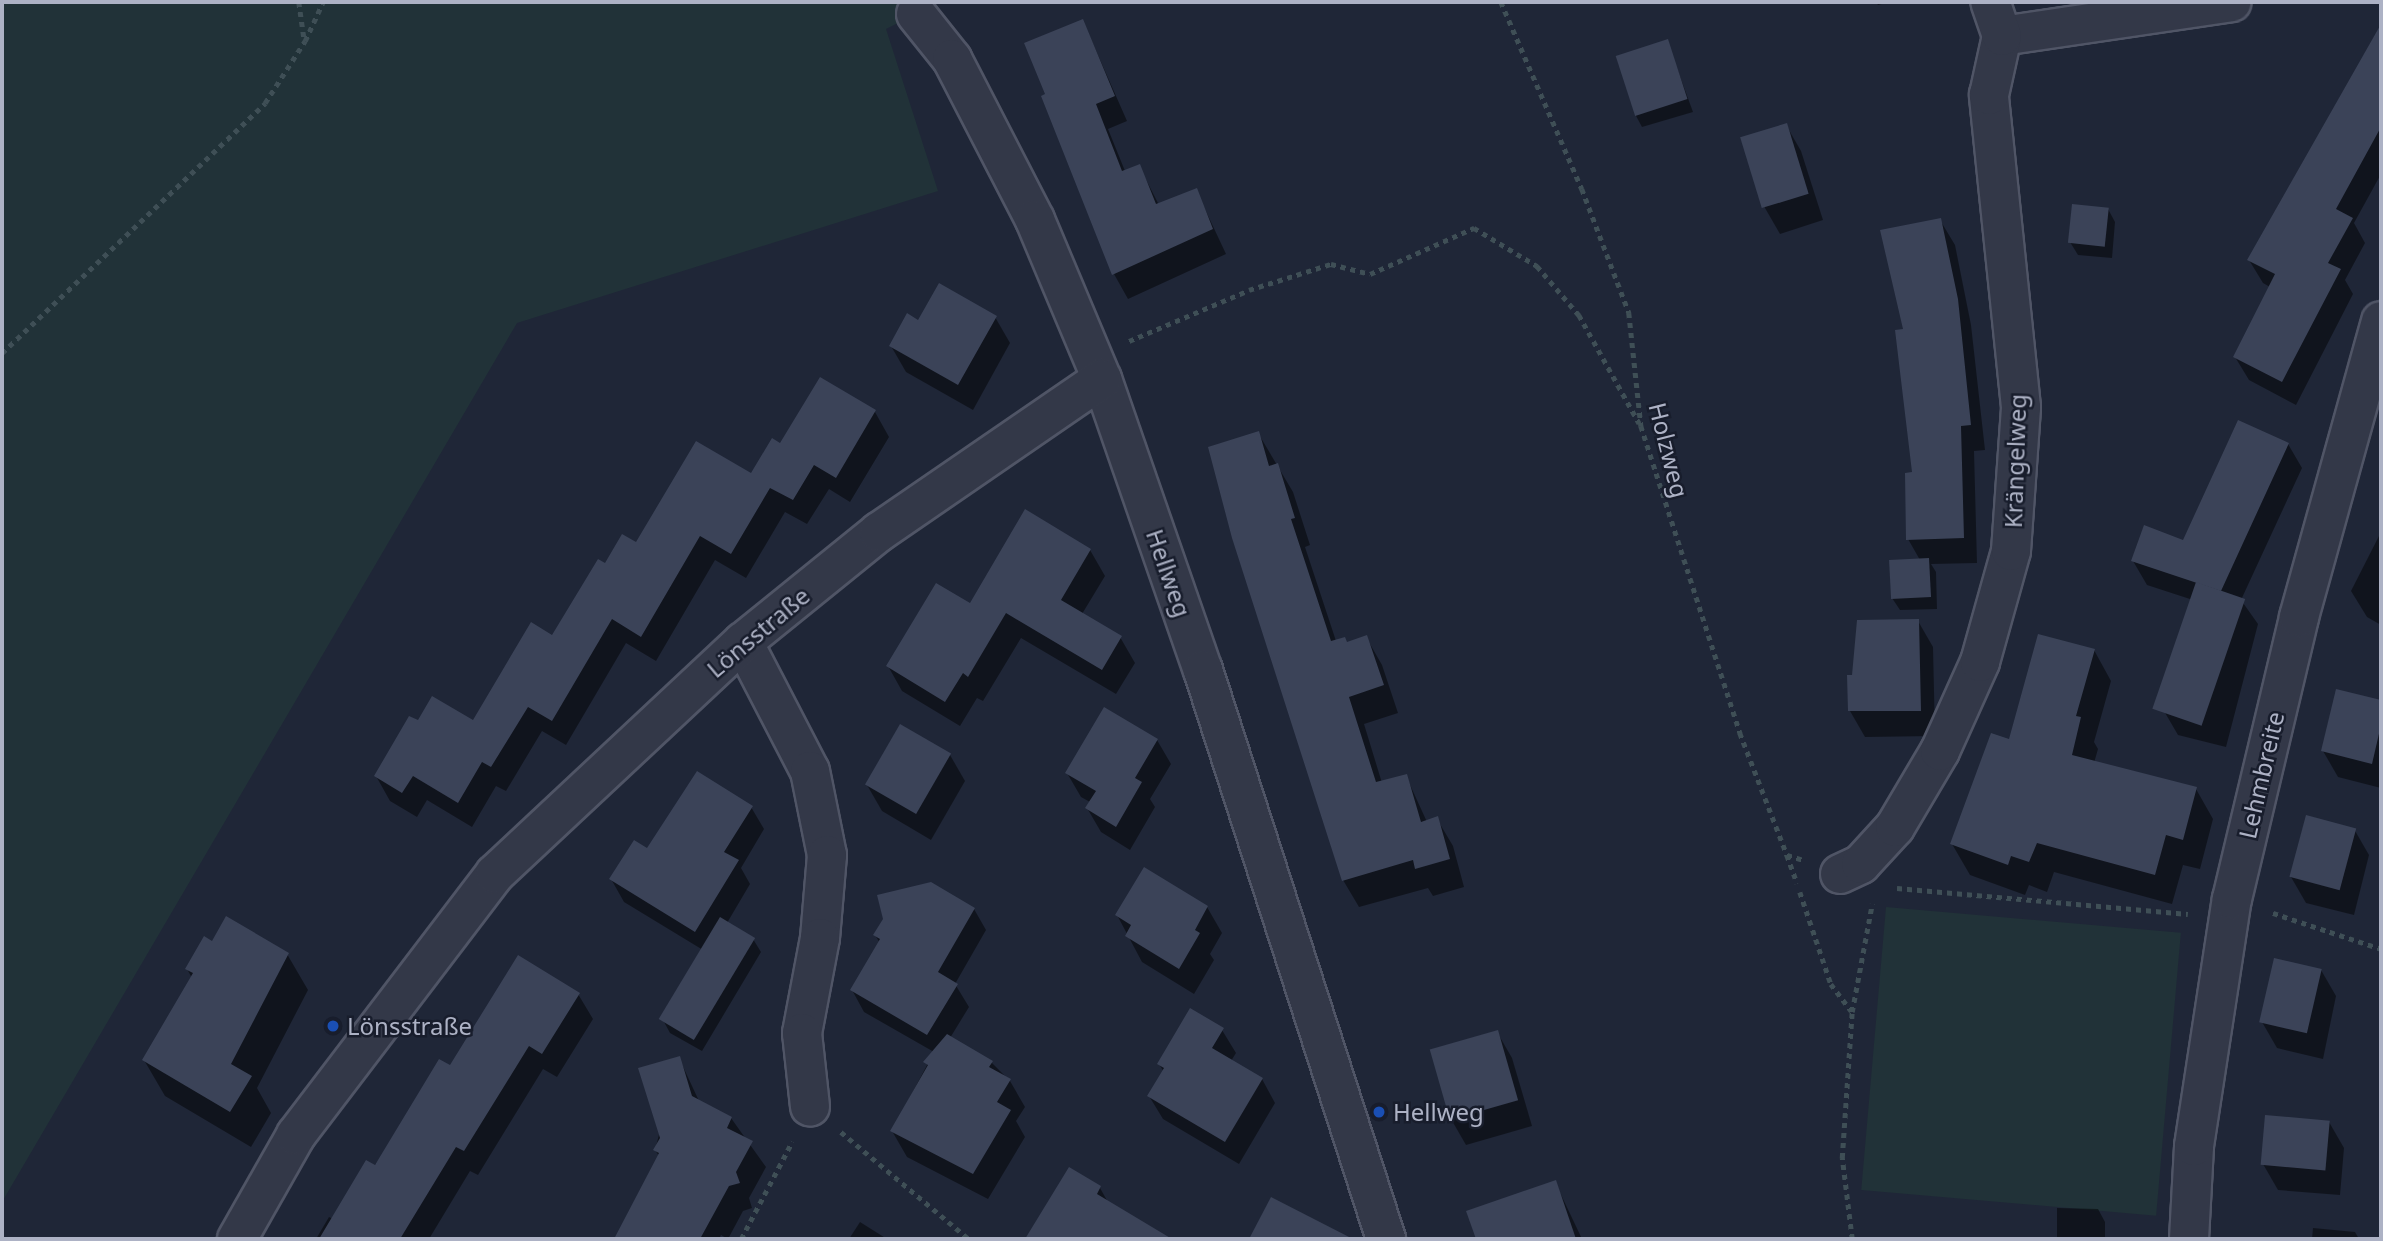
<!DOCTYPE html>
<meta charset="utf-8">
<style>
body{margin:0}
#map{position:relative;width:2383px;height:1241px;overflow:hidden;background:#1f2637;font-family:"Noto Sans",sans-serif}
div>[style]{position:absolute}
[style*='--x']{left:calc(var(--x)*1px);top:calc(var(--y)*1px);width:calc(var(--w)*1px);rotate:calc(var(--a)*1deg)}
.green>*{inset:0;background:#213238;transform-origin:0 0}
.shadow>*{inset:0;background:#0007}
.building>*{inset:0;background:#3b4358;transform-origin:0 0}
.path>*{height:4.5px;margin-top:-2.25px;transform-origin:0;background:repeating-linear-gradient(90deg,#3f4f56 0 5px,transparent 0 10px)}
.roads{filter:drop-shadow(2px 0 #505566) drop-shadow(-2px 0 #505566) drop-shadow(0 2px #505566) drop-shadow(0 -2px #505566)}
.minor>*{height:38px;margin:-19px;padding:0 19px;transform-origin:19px;border-radius:19px;background:#333848}
.dots>*{width:19px;height:19px;translate:-50% -50%;box-sizing:border-box;border:4px solid #181d2c;border-radius:50%}
span{translate:-50% -50%;white-space:nowrap;text-align:center;line-height:1.15;-webkit-text-stroke:5px #181d2c;paint-order:stroke}
.street-label{font-size:24px;color:#adb2c5}
.poi-label{font-size:24px;color:#adb2c5}
.left{translate:0 -50%;text-align:left}
.frame{position:absolute;inset:0;border:4px solid #adb2c5;pointer-events:none}
</style>
<div id="map">
<div class="green">
<div style="clip-path:polygon(2px 2px,940px 2px,886px 29px,938px 191px,517px 323px,2px 1202px)"></div>
<div style="left:1886px;top:907px;width:296px;height:284px;rotate:5deg"></div>
</div>
<div class="shadow">
<div style="clip-path:polygon(1876px 2px,1889px 2px,1878px 5px)"></div>
<div style="clip-path:polygon(1083px 21px,1127px 121px,1108px 129px,1125px 171px,1139px 166px,1159px 205px,1196px 190px,1226px 254px,1128px 299px,1114px 274px,1043px 97px,1048px 95px)"></div>
<div style="clip-path:polygon(1667px 41px,1693px 112px,1642px 127px,1635px 114px)"></div>
<div style="clip-path:polygon(2361px 65px,2381px 76px,2381px 174px,2354px 223px,2365px 243px,2345px 280px,2353px 294px,2296px 405px,2249px 380px,2235px 357px,2270px 287px,2263px 283px,2249px 260px)"></div>
<div style="clip-path:polygon(1786px 125px,1801px 151px,1823px 220px,1780px 234px,1765px 208px,1742px 139px)"></div>
<div style="clip-path:polygon(2108px 209px,2115px 222px,2112px 258px,2078px 255px,2070px 242px)"></div>
<div style="clip-path:polygon(1940px 220px,1955px 245px,1971px 325px,1985px 450px,1974px 451px,1977px 563px,1931px 564px,1936px 572px,1937px 609px,1900px 610px,1892px 598px,1920px 560px,1908px 539px,1913px 474px,1905px 330px)"></div>
<div style="clip-path:polygon(995px 317px,1010px 343px,973px 410px,906px 372px,891px 346px,919px 322px)"></div>
<div style="clip-path:polygon(875px 412px,889px 437px,850px 502px,829px 489px,807px 524px,785px 512px,746px 578px,715px 560px,656px 661px,626px 643px,566px 745px,542px 731px,506px 791px,496px 786px,472px 827px,427px 800px,417px 817px,390px 801px,376px 776px,419px 723px,474px 723px,553px 638px,605px 565px,752px 475px,781px 445px)"></div>
<div style="clip-path:polygon(1258px 433px,1293px 492px,1310px 545px,1305px 547px,1336px 641px,1347px 644px,1366px 637px,1382px 665px,1398px 713px,1364px 724px,1382px 783px,1406px 776px,1427px 822px,1437px 819px,1453px 846px,1464px 887px,1433px 896px,1428px 888px,1359px 907px,1343px 880px)"></div>
<div style="clip-path:polygon(2288px 444px,2302px 468px,2241px 600px,2258px 624px,2226px 747px,2178px 735px,2164px 711px,2193px 600px,2147px 585px,2133px 561px,2184px 542px)"></div>
<div style="clip-path:polygon(2379px 536px,2381px 537px,2381px 625px,2367px 617px,2351px 591px)"></div>
<div style="clip-path:polygon(1090px 550px,1105px 576px,1082px 614px,1120px 637px,1135px 663px,1116px 694px,1021px 638px,983px 701px,977px 698px,960px 726px,902px 691px,888px 666px,970px 606px)"></div>
<div style="clip-path:polygon(1918px 621px,1933px 647px,1935px 736px,1865px 737px,1850px 711px)"></div>
<div style="clip-path:polygon(2094px 650px,2111px 681px,2094px 742px,2098px 749px,2094px 763px,2196px 789px,2213px 819px,2200px 869px,2183px 865px,2172px 904px,2054px 872px,2047px 892px,2029px 885px,2025px 895px,1970px 875px,1952px 844px,2010px 742px)"></div>
<div style="clip-path:polygon(2337px 692px,2381px 702px,2381px 788px,2338px 777px,2323px 751px)"></div>
<div style="clip-path:polygon(1157px 740px,1171px 764px,1150px 799px,1155px 807px,1130px 850px,1101px 832px,1087px 808px,1090px 802px,1081px 797px,1067px 773px)"></div>
<div style="clip-path:polygon(950px 755px,965px 781px,931px 840px,882px 811px,867px 785px)"></div>
<div style="clip-path:polygon(751px 807px,764px 829px,741px 868px,750px 884px,727px 923px,753px 939px,761px 952px,702px 1051px,670px 1033px,663px 1020px,703px 950px,624px 902px,611px 879px,648px 851px)"></div>
<div style="clip-path:polygon(2354px 829px,2369px 855px,2354px 915px,2306px 903px,2291px 877px)"></div>
<div style="clip-path:polygon(1207px 907px,1222px 933px,1210px 954px,1214px 960px,1194px 994px,1142px 962px,1117px 915px)"></div>
<div style="clip-path:polygon(974px 909px,986px 930px,955px 984px,969px 1007px,950px 1038px,991px 1062px,1010px 1081px,1025px 1107px,1016px 1121px,1025px 1137px,988px 1199px,907px 1157px,892px 1131px,934px 1052px,864px 1012px,852px 990px,880px 943px,875px 935px)"></div>
<div style="clip-path:polygon(213px 944px,287px 954px,308px 990px,257px 1088px,271px 1113px,251px 1147px,165px 1096px,144px 1060px,192px 978px,187px 969px)"></div>
<div style="clip-path:polygon(2321px 970px,2336px 996px,2323px 1059px,2277px 1048px,2262px 1022px)"></div>
<div style="clip-path:polygon(578px 994px,593px 1019px,557px 1077px,543px 1069px,478px 1175px,470px 1171px,429px 1239px,316px 1239px,329px 1217px,333px 1219px,450px 1068px)"></div>
<div style="clip-path:polygon(1222px 1030px,1236px 1053px,1231px 1061px,1262px 1079px,1275px 1103px,1239px 1164px,1163px 1119px,1149px 1096px,1164px 1072px,1159px 1064px)"></div>
<div style="clip-path:polygon(1497px 1032px,1512px 1058px,1532px 1126px,1466px 1145px,1451px 1119px)"></div>
<div style="clip-path:polygon(679px 1058px,699px 1101px,731px 1118px,766px 1167px,749px 1198px,752px 1208px,743px 1211px,728px 1239px,721px 1235px,719px 1239px,617px 1239px,659px 1156px,655px 1150px)"></div>
<div style="clip-path:polygon(2329px 1122px,2344px 1148px,2340px 1195px,2278px 1190px,2263px 1164px)"></div>
<div style="clip-path:polygon(1555px 1182px,1582px 1239px,1478px 1239px,1468px 1212px)"></div>
<div style="clip-path:polygon(1100px 1188px,1109px 1204px,1135px 1219px,1147px 1239px,1031px 1239px,1029px 1236px)"></div>
<div style="clip-path:polygon(2057px 1208px,2098px 1209px,2105px 1222px,2105px 1239px,2057px 1239px)"></div>
<div style="clip-path:polygon(860px 1222px,887px 1239px,849px 1239px)"></div>
<div style="clip-path:polygon(2313px 1228px,2355px 1232px,2359px 1239px,2312px 1239px)"></div>
</div>
<div class="building">
<div style="clip-path:polygon(1083px 19px,1115px 96px,1096px 104px,1122px 171px,1140px 164px,1156px 204px,1197px 188px,1213px 229px,1112px 275px,1041px 96px,1045px 94px,1024px 43px)"></div>
<div style="clip-path:polygon(2381px 24px,2381px 127px,2336px 209px,2353px 218px,2328px 263px,2341px 269px,2282px 382px,2233px 357px,2275px 274px,2247px 260px)"></div>
<div style="left:1668px;top:39px;width:63px;height:55px;rotate:72deg"></div>
<div style="left:1787px;top:123px;width:74px;height:49px;rotate:73deg"></div>
<div style="left:2072px;top:204px;width:37px;height:39px;rotate:6deg"></div>
<div style="clip-path:polygon(1941px 218px,1958px 299px,1971px 425px,1961px 426px,1964px 538px,1906px 540px,1905px 473px,1912px 472px,1895px 330px,1903px 329px,1880px 230px)"></div>
<div style="clip-path:polygon(939px 283px,997px 316px,958px 385px,889px 346px,907px 313px,918px 320px)"></div>
<div style="clip-path:polygon(820px 377px,876px 410px,836px 478px,814px 465px,793px 500px,770px 488px,731px 554px,700px 536px,641px 637px,612px 619px,552px 721px,528px 707px,491px 767px,482px 762px,458px 803px,413px 776px,402px 793px,374px 776px,409px 716px,418px 720px,432px 696px,473px 720px,531px 622px,552px 635px,598px 559px,605px 563px,622px 534px,636px 542px,696px 441px,751px 473px,772px 438px,780px 443px)"></div>
<div style="clip-path:polygon(2238px 420px,2289px 443px,2221px 591px,2131px 561px,2144px 525px,2183px 540px)"></div>
<div style="clip-path:polygon(1259px 431px,1269px 466px,1278px 463px,1295px 518px,1291px 519px,1331px 641px,1345px 637px,1347px 642px,1367px 635px,1384px 685px,1349px 697px,1376px 782px,1407px 774px,1421px 822px,1438px 816px,1450px 859px,1415px 869px,1413px 860px,1342px 881px,1232px 538px,1208px 447px)"></div>
<div style="clip-path:polygon(1025px 509px,1091px 549px,1061px 600px,1122px 636px,1102px 670px,1006px 613px,968px 677px,963px 673px,945px 702px,886px 666px,936px 583px,970px 603px)"></div>
<div style="left:1929px;top:558px;width:39px;height:40px;rotate:87deg"></div>
<div style="left:2196px;top:582px;width:52px;height:134px;rotate:19deg"></div>
<div style="clip-path:polygon(1919px 619px,1921px 711px,1848px 711px,1847px 675px,1852px 675px,1857px 620px)"></div>
<div style="clip-path:polygon(2038px 634px,2095px 649px,2076px 716px,2081px 717px,2072px 755px,2197px 787px,2183px 840px,2166px 835px,2155px 875px,2037px 843px,2029px 862px,2011px 856px,2008px 865px,1950px 844px,1991px 733px,2009px 739px)"></div>
<div style="clip-path:polygon(2336px 689px,2381px 700px,2381px 725px,2372px 764px,2321px 751px)"></div>
<div style="clip-path:polygon(1104px 707px,1158px 739px,1135px 778px,1142px 782px,1116px 827px,1085px 808px,1096px 791px,1065px 773px)"></div>
<div style="left:900px;top:724px;width:59px;height:70px;rotate:30deg"></div>
<div style="clip-path:polygon(697px 771px,753px 806px,724px 852px,739px 860px,695px 932px,609px 879px,634px 840px,647px 848px)"></div>
<div style="left:2306px;top:815px;width:52px;height:64px;rotate:15deg"></div>
<div style="clip-path:polygon(1144px 867px,1208px 906px,1195px 930px,1200px 933px,1179px 969px,1125px 936px,1131px 925px,1115px 915px)"></div>
<div style="clip-path:polygon(931px 882px,975px 908px,938px 972px,958px 984px,927px 1035px,850px 990px,880px 939px,873px 935px,883px 919px,877px 895px)"></div>
<div style="clip-path:polygon(226px 916px,289px 953px,231px 1064px,252px 1076px,230px 1112px,142px 1060px,193px 973px,185px 969px,204px 936px,212px 941px)"></div>
<div style="left:720px;top:917px;width:41px;height:119px;rotate:31deg"></div>
<div style="clip-path:polygon(518px 955px,580px 993px,542px 1054px,529px 1046px,464px 1151px,456px 1147px,400px 1239px,319px 1239px,366px 1160px,375px 1165px,439px 1059px,450px 1065px)"></div>
<div style="left:2274px;top:958px;width:49px;height:66px;rotate:13deg"></div>
<div style="clip-path:polygon(1190px 1008px,1224px 1028px,1212px 1048px,1263px 1078px,1225px 1142px,1147px 1096px,1164px 1068px,1157px 1064px)"></div>
<div style="left:1498px;top:1030px;width:73px;height:71px;rotate:74deg"></div>
<div style="clip-path:polygon(947px 1034px,993px 1061px,989px 1067px,1011px 1079px,997px 1102px,1011px 1110px,973px 1174px,890px 1131px,928px 1065px,923px 1062px)"></div>
<div style="clip-path:polygon(680px 1056px,692px 1096px,732px 1117px,727px 1128px,753px 1141px,736px 1172px,740px 1183px,729px 1186px,700px 1239px,614px 1239px,659px 1153px,653px 1150px,660px 1138px,638px 1068px)"></div>
<div style="left:2265px;top:1115px;width:65px;height:50px;rotate:5deg"></div>
<div style="clip-path:polygon(1069px 1167px,1101px 1186px,1097px 1194px,1172px 1239px,1025px 1239px)"></div>
<div style="clip-path:polygon(1556px 1180px,1576px 1239px,1476px 1239px,1466px 1211px)"></div>
<div style="clip-path:polygon(1271px 1197px,1353px 1239px,1249px 1239px)"></div>
</div>
<div class="path">
<div style="--x:299;--y:2;--w:37;--a:82"></div>
<div style="--x:1501;--y:2;--w:204;--a:66.6"></div>
<div style="--x:1582;--y:189;--w:133;--a:69.2"></div>
<div style="--x:1629;--y:313;--w:114;--a:83.9"></div>
<div style="--x:1641;--y:426;--w:323;--a:72.1"></div>
<div style="--x:1740;--y:733;--w:131;--a:68.9"></div>
<div style="--x:1787;--y:855;--w:17;--a:17"></div>
<div style="--x:1129;--y:341;--w:130;--a:-23"></div>
<div style="--x:1249;--y:290;--w:86;--a:-17.6"></div>
<div style="--x:1331;--y:264;--w:40;--a:14.4"></div>
<div style="--x:1370;--y:274;--w:114;--a:-23.9"></div>
<div style="--x:1474;--y:228;--w:74;--a:31.1"></div>
<div style="--x:1537;--y:266;--w:65;--a:49.4"></div>
<div style="--x:1579;--y:315;--w:124;--a:60.9"></div>
<div style="--x:2;--y:353;--w:363;--a:-43.5"></div>
<div style="--x:265;--y:103;--w:74;--a:-57.2"></div>
<div style="--x:305;--y:41;--w:43;--a:-65.2"></div>
<div style="--x:1787;--y:855;--w:30;--a:70"></div>
<div style="--x:1897;--y:888;--w:292;--a:5.1"></div>
<div style="--x:1800;--y:892;--w:97;--a:71.4"></div>
<div style="--x:1831;--y:984;--w:34;--a:53"></div>
<div style="--x:2273;--y:913;--w:114;--a:18.4"></div>
<div style="--x:841;--y:1132;--w:167;--a:39.9"></div>
<div style="--x:741;--y:1239;--w:110;--a:-62.3"></div>
<div style="--x:1852;--y:1239;--w:82;--a:-97"></div>
<div style="--x:1842;--y:1158;--w:146;--a:-86.1"></div>
<div style="--x:1852;--y:1012;--w:110;--a:-79.5"></div>
</div>
<div class="roads">
<div class="minor">
<div style="--x:916;--y:14;--w:58;--a:51.3"></div>
<div style="--x:952;--y:59;--w:181;--a:62.7"></div>
<div style="--x:1035;--y:220;--w:173;--a:67.2"></div>
<div style="--x:1102;--y:379;--w:308;--a:70.9"></div>
<div style="--x:1203;--y:670;--w:598;--a:72.17"></div>
<div style="--x:2002;--y:36;--w:232;--a:-8.4"></div>
<div style="--x:743;--y:642;--w:145;--a:62.6"></div>
<div style="--x:810;--y:771;--w:86;--a:78.6"></div>
<div style="--x:827;--y:855;--w:83;--a:94.8"></div>
<div style="--x:820;--y:938;--w:97;--a:100.7"></div>
<div style="--x:802;--y:1033;--w:74;--a:83.8"></div>
<div style="--x:1840;--y:874;--w:23;--a:-25"></div>
<div style="--x:1861;--y:864;--w:50;--a:-47.4"></div>
<div style="--x:1895;--y:827;--w:88;--a:-59.4"></div>
<div style="--x:1940;--y:751;--w:98;--a:-65.8"></div>
<div style="--x:1980;--y:662;--w:115;--a:-74.4"></div>
<div style="--x:2011;--y:551;--w:144;--a:-86"></div>
<div style="--x:2021;--y:407;--w:314;--a:-95.9"></div>
<div style="--x:1989;--y:95;--w:60;--a:-77.6"></div>
<div style="--x:2002;--y:36;--w:36;--a:-109"></div>
<div style="--x:237;--y:1239;--w:120;--a:-60.4"></div>
<div style="--x:296;--y:1135;--w:328;--a:-52.7"></div>
<div style="--x:495;--y:874;--w:340;--a:-43.1"></div>
<div style="--x:743;--y:642;--w:175;--a:-39"></div>
<div style="--x:879;--y:532;--w:270;--a:-34.5"></div>
<div style="--x:2189;--y:1239;--w:93;--a:-86.9"></div>
<div style="--x:2194;--y:1146;--w:250;--a:-81.3"></div>
<div style="--x:2232;--y:899;--w:290;--a:-76.6"></div>
<div style="--x:2299;--y:617;--w:307;--a:-74.5"></div>
</div>
</div>
<div class="dots">
<div style="left:333px;top:1026px;background:#1a4fb4"></div>
<div style="left:1379px;top:1112px;background:#1a4fb4"></div>
</div>
<div class="street-label">
<span style="left:1669px;top:450px;rotate:76deg">Holzweg</span>
<span style="left:2015px;top:461px;rotate:-88deg">Krängelweg</span>
<span style="left:1169px;top:573px;rotate:71deg">Hellweg</span>
<span style="left:758px;top:632px;rotate:-40deg">Lönsstraße</span>
<span style="left:2261px;top:775px;rotate:-77deg">Lehmbreite</span>
</div>
<div class="poi-label">
<span class="left" style="left:347px;top:1026px">Lönsstraße</span>
<span class="left" style="left:1393px;top:1112px">Hellweg</span>
</div>
<div class="frame"></div>
</div>
